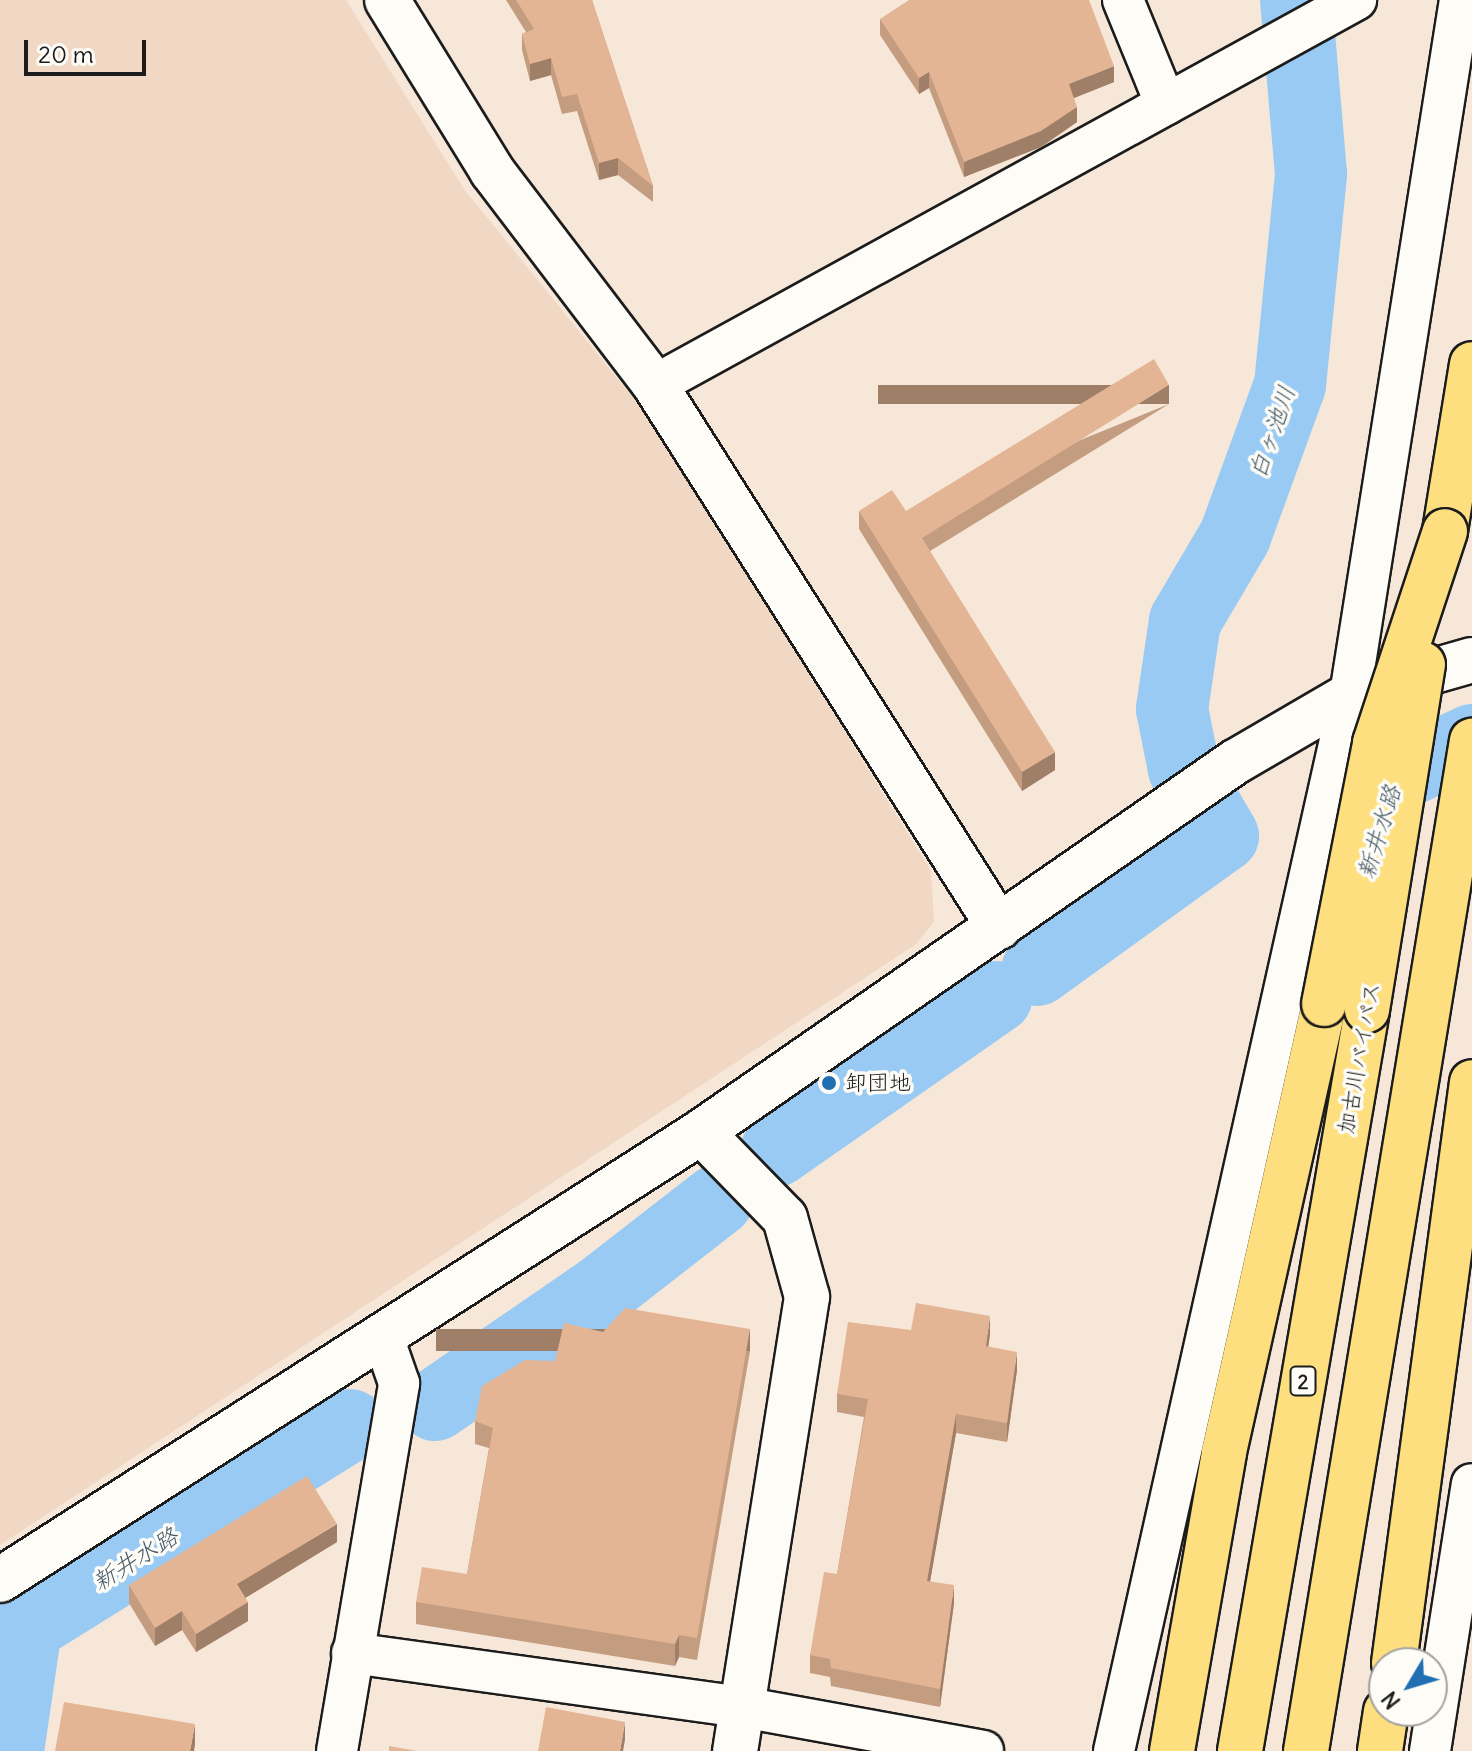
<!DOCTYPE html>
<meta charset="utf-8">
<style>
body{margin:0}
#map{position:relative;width:1472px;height:1751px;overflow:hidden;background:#f6e7d9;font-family:Delius,"Klee One",sans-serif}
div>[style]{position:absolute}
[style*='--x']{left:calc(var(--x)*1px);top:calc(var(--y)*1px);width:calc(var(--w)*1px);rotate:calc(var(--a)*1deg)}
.built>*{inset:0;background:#f1d8c4}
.river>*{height:72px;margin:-36px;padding:0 36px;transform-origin:36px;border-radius:36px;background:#98caf4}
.roads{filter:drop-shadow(2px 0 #1c1c1c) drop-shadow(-2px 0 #1c1c1c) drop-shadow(0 2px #1c1c1c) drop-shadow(0 -2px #1c1c1c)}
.street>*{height:40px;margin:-20px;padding:0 20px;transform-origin:20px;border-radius:20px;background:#fdfcf7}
.secondary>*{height:44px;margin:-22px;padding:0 22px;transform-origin:22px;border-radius:22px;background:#fdfcf7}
.highway>*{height:44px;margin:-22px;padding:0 22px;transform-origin:22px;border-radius:22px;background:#fddf80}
.bridges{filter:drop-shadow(2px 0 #1c1c1c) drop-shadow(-2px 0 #1c1c1c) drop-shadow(0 2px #1c1c1c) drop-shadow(0 -2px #1c1c1c)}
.highway-bridge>*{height:44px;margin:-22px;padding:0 22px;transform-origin:22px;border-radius:22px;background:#fddf80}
.wall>*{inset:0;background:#c49c7f}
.shaded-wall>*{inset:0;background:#a07f68;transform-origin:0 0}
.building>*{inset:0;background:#e4b594}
.dots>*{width:22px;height:22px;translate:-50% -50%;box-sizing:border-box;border:4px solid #fdfcf7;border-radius:50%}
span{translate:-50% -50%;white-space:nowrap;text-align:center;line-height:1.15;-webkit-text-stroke:7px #fdfcf7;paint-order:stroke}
.shield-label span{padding:2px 6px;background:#fdfcf7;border:2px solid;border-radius:6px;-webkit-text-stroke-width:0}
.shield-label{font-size:20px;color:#1c1c1c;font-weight:700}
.street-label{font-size:22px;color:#1c1c1c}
.poi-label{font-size:22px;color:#1c1c1c}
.left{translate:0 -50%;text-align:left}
.water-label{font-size:24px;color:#475968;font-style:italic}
.north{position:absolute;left:1368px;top:1647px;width:80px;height:80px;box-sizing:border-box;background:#fdfcf7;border:2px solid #a3a29f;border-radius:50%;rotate:232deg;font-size:22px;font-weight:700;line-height:32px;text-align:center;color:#1c1c1c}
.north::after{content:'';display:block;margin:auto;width:28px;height:36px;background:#1f6fb2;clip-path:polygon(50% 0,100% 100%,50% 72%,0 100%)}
.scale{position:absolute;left:24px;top:40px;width:122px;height:36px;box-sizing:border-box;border:4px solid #1c1c1c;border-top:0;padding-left:10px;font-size:24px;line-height:28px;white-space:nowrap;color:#1c1c1c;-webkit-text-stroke:6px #fdfcf7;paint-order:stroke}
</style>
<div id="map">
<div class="built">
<div style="clip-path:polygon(0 0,346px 0,464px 189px,655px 425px,931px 871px,934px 922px,915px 945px,0 1545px)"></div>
</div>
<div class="river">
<div style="--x:1376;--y:831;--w:54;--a:-74.9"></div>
<div style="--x:1390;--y:779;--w:91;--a:-25.4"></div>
<div style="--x:1037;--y:970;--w:229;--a:-35.8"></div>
<div style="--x:1223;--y:836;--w:78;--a:-120.2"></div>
<div style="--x:1184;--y:769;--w:61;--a:-101.3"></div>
<div style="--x:1172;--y:709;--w:89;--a:-81.6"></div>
<div style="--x:1185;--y:621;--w:99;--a:-59.5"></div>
<div style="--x:1235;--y:536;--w:161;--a:-70"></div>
<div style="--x:1290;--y:385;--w:212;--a:-84.3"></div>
<div style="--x:1311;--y:174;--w:175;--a:-94.9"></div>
<div style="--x:776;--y:1151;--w:269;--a:-34.9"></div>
<div style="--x:435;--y:1405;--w:201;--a:-34.5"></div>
<div style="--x:601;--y:1291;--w:148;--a:-37.9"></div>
<div style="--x:8;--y:1751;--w:125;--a:-81.7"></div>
<div style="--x:26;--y:1627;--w:382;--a:-31.9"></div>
</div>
<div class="roads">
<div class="street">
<div style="--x:1123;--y:0;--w:113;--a:67.7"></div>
<div style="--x:655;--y:385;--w:800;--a:-28.78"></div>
<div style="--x:352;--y:1653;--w:394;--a:7.9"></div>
<div style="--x:742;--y:1707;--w:245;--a:10.3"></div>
<div style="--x:337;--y:1751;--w:373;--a:-80.4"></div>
<div style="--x:399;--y:1383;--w:49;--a:-109.2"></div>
<div style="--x:1114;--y:1751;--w:1082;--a:-77.4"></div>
<div style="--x:1350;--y:695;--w:704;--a:-81.01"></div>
<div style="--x:1430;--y:1751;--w:270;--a:-81.1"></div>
</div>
<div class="secondary">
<div style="--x:387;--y:0;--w:201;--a:58.4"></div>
<div style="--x:492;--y:171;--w:269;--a:52.7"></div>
<div style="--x:655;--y:385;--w:642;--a:57.6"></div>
<div style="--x:701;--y:1132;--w:120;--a:45.7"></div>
<div style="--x:785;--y:1218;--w:82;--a:74.4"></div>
<div style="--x:807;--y:1297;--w:460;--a:99"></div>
<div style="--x:0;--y:1580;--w:832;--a:-32.58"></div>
<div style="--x:701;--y:1132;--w:650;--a:-34.72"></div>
<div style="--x:1235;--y:762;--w:133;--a:-30.2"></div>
<div style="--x:1350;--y:695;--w:127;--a:-16"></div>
</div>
<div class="highway">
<div style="--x:1445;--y:531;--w:169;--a:-80.8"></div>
<div style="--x:1394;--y:1663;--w:586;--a:-82.35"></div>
<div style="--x:1172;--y:1751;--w:303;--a:-80.1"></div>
<div style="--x:1224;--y:1452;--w:459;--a:-77.4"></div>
<div style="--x:1240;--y:1751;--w:752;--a:-80.27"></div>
<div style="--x:1306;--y:1751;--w:1024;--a:-80.67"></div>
<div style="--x:1380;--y:1751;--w:40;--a:-81.5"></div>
</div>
</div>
<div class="bridges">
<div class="highway-bridge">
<div style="--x:1324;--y:1004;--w:266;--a:-78.9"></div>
<div style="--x:1375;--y:743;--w:223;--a:-71.7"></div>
<div style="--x:1367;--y:1010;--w:350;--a:-80.8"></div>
</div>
</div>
<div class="wall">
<div style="clip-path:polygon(506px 0,592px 0,653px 186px,653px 202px,618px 175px,599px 180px,577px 111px,562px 114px,551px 75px,530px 81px,522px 50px,522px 34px,526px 32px)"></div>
<div style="clip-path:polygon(880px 19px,1114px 82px,1074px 98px,1077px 122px,1041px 147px,964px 177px,929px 88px,919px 94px,880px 35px)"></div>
<div style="clip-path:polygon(1169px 404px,930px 551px,1055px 770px,1022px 791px,859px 529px,859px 511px,906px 511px)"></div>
<div style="clip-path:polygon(911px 1330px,990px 1334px,988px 1346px,1017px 1370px,1007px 1442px,956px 1433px,930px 1581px,954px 1603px,940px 1707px,831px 1686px,830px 1677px,810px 1673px,810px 1655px,837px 1574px,864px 1417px,837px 1412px,837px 1394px)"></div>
<div style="clip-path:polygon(603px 1332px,750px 1351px,697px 1660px,679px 1657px,675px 1666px,416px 1624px,416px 1602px,467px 1574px,489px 1448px,475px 1444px,475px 1421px,555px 1361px)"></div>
<div style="clip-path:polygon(337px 1542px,245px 1598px,248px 1621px,196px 1652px,182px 1630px,155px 1646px,129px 1603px,129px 1585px)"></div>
</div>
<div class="shaded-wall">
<div style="clip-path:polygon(551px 58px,551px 75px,530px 81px,530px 64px)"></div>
<div style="clip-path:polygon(1114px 66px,1114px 82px,1069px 100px,1069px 84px)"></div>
<div style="clip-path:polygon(929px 72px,929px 88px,919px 94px,919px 78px)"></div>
<div style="clip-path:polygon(1077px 107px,1077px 122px,1041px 147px,964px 177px,964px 162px)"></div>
<div style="clip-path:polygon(618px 158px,618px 175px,599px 180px,599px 163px)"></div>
<div style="left:1169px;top:385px;width:19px;height:291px;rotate:90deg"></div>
<div style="clip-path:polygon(1055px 752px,1055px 770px,1022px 791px,1022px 772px)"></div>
<div style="clip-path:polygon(990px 1316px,990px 1334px,986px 1364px,986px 1346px)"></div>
<div style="left:750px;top:1329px;width:22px;height:314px;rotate:90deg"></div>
<div style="clip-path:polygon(1017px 1352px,1017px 1370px,1007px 1442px,1007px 1423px)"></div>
<div style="clip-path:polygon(956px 1414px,956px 1433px,927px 1599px,927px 1581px)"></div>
<div style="clip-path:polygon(337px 1524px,337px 1542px,237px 1603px,237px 1584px)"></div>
<div style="clip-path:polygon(954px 1585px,954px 1603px,940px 1707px,940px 1689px)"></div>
<div style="clip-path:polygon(248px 1602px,248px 1621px,196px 1652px,196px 1634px)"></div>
<div style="clip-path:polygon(182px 1611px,182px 1630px,155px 1646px,155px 1628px)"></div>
<div style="clip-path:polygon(679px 1635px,679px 1657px,675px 1666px,675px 1644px)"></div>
<div style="clip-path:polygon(625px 1722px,625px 1740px,623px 1751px,620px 1751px)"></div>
<div style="clip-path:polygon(195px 1724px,195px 1745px,194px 1751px,190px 1751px)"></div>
</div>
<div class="building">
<div style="clip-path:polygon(516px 0,592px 0,653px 186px,618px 158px,599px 163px,577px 94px,562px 97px,551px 58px,530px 64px,522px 34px,534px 29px)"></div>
<div style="clip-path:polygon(909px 0,1089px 0,1114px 66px,1069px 84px,1077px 107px,1041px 131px,964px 162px,929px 72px,919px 78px,880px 19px)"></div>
<div style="clip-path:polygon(1154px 359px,1169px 385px,922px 538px,1055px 752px,1022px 772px,859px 511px,892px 490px,906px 511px)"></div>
<div style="clip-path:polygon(916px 1303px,990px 1316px,986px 1346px,1017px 1352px,1007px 1423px,956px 1414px,927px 1581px,954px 1585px,940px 1689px,831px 1668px,830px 1659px,810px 1655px,824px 1572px,837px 1574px,868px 1399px,837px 1394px,848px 1322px,911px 1330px)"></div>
<div style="clip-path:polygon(625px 1308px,750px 1329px,697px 1638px,679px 1635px,675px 1644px,416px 1602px,422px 1567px,467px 1574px,493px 1428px,475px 1421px,482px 1386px,525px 1360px,555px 1361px,564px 1323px,603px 1332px)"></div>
<div style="clip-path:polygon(307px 1476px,337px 1524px,237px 1584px,248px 1602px,196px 1634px,182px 1611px,155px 1628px,129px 1585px)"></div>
<div style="clip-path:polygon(64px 1702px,195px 1724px,190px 1751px,55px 1751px)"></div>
<div style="clip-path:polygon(546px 1707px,625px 1722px,620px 1751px,538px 1751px)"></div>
<div style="clip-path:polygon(389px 1746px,417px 1751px,389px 1751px)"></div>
</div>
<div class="dots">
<div style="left:829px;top:1083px;background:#1f6fb2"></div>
</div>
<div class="shield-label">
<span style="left:1303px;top:1381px">2</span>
</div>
<div class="street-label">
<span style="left:1359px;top:1058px;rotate:-80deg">加古川バイパス</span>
</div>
<div class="poi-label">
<span class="left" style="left:845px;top:1083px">卸団地</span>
</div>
<div class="water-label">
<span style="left:1272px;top:432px;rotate:-71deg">白ヶ池川</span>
<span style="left:1379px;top:832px;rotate:-73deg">新井水路</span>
<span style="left:135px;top:1559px;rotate:-32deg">新井水路</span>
</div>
<div class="north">N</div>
<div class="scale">20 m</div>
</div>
